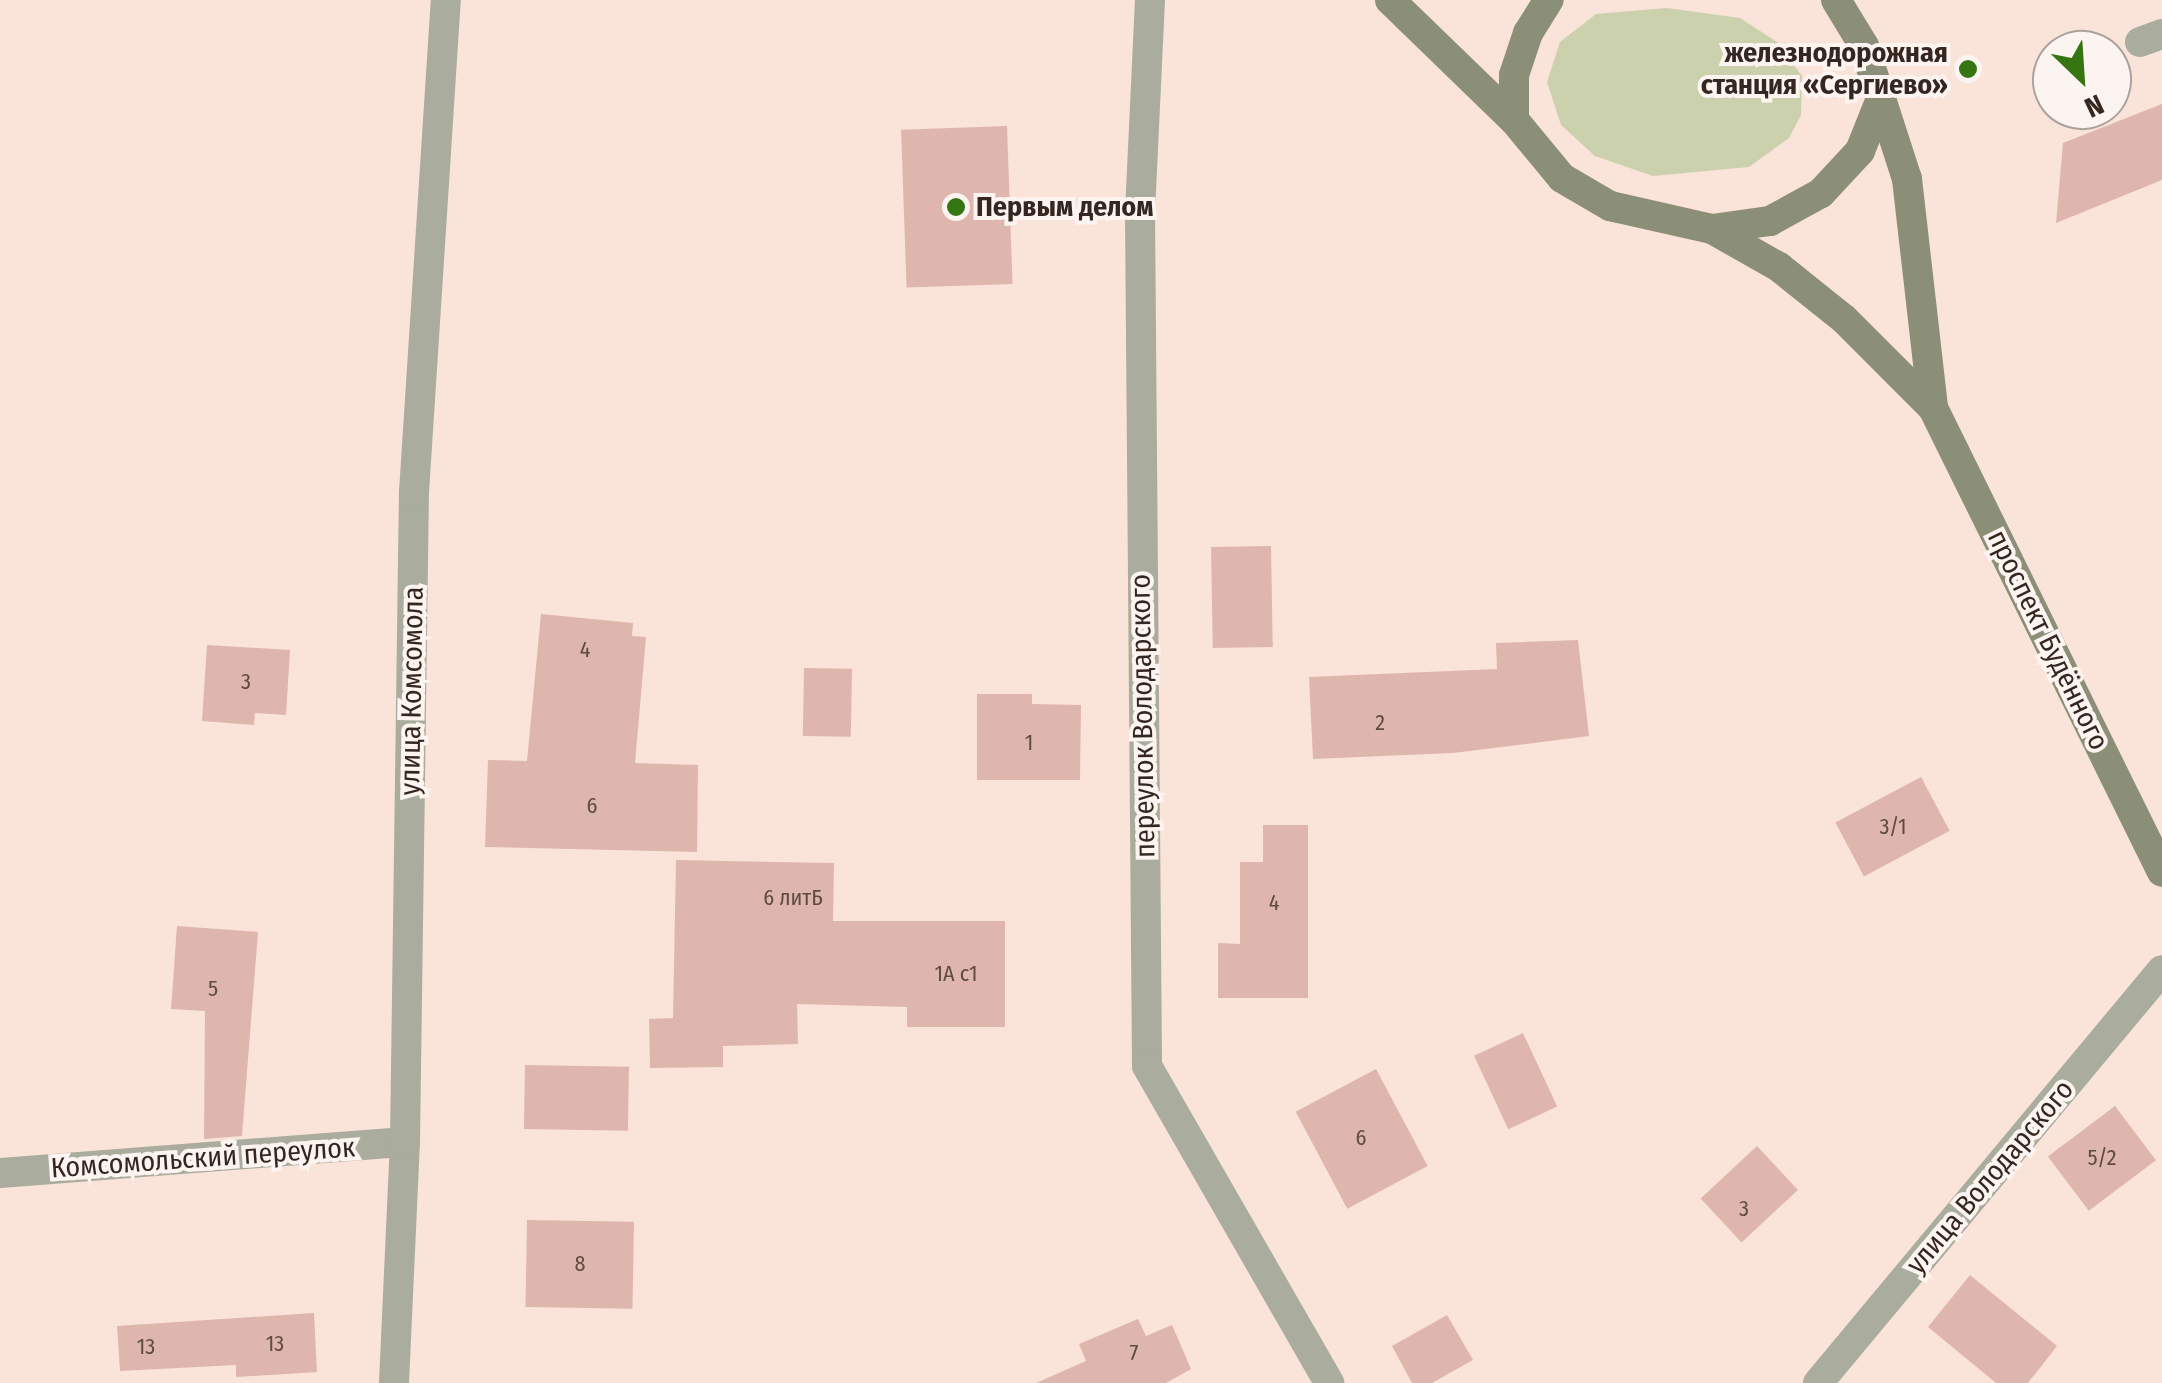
<!DOCTYPE html>
<meta charset="utf-8">
<style>
body{margin:0}
#map{position:relative;width:2162px;height:1383px;overflow:hidden;background:#fae3d8;font-family:"Fira Sans Condensed",sans-serif}
div>[style]{position:absolute}
[style*='--x']{left:calc(var(--x)*1px);top:calc(var(--y)*1px);width:calc(var(--w)*1px);rotate:calc(var(--a)*1deg)}
.green>*{inset:0;background:#cad1ac}
.building>*{inset:0;background:#deb6ad;transform-origin:0 0}
.lane>*{height:30px;margin:-15px;padding:0 15px;transform-origin:15px;border-radius:15px;background:#aaac9d}
.street>*{height:30px;margin:-15px;padding:0 15px;transform-origin:15px;border-radius:15px;background:#aaac9d}
.secondary>*{height:30px;margin:-15px;padding:0 15px;transform-origin:15px;border-radius:15px;background:#8c8f78}
.dots>*{width:28px;height:28px;translate:-50% -50%;box-sizing:border-box;border:5px solid #fcf4f0;border-radius:50%}
span{translate:-50% -50%;white-space:nowrap;text-align:center;line-height:1.15;-webkit-text-stroke:8px #fcf4f0;paint-order:stroke}
.number-label{font-size:22px;color:#5f4b43}
.number-label span{-webkit-text-stroke-width:0}
.poi-label{font-size:28px;color:#352720;font-weight:700}
.right{translate:-100% -50%;text-align:right}
.left{translate:0 -50%;text-align:left}
.street-label{font-size:28px;color:#352720}
.north{position:absolute;left:2032px;top:30px;width:100px;height:100px;box-sizing:border-box;background:#fcf4f0;border:2px solid #aca29d;border-radius:50%;rotate:155deg;font-size:28px;font-weight:700;line-height:40px;text-align:center;color:#352720}
.north::after{content:'';display:block;margin:auto;width:35px;height:45px;background:#367612;clip-path:polygon(50% 0,100% 100%,50% 72%,0 100%)}
</style>
<div id="map">
<div class="green">
<div style="clip-path:polygon(1667px 8px,1740px 18px,1777px 42px,1802px 76px,1801px 115px,1789px 138px,1749px 167px,1653px 176px,1595px 156px,1561px 125px,1547px 82px,1560px 42px,1596px 14px)"></div>
</div>
<div class="building">
<div style="clip-path:polygon(2162px 104px,2162px 180px,2056px 223px,2063px 143px)"></div>
<div style="left:1007px;top:126px;width:158px;height:106px;rotate:88deg"></div>
<div style="left:1271px;top:546px;width:101px;height:60px;rotate:89deg"></div>
<div style="clip-path:polygon(541px 614px,633px 623px,632px 636px,646px 637px,635px 763px,698px 765px,697px 852px,485px 847px,488px 760px,527px 761px)"></div>
<div style="clip-path:polygon(1578px 640px,1589px 736px,1453px 753px,1313px 759px,1309px 677px,1497px 669px,1496px 643px)"></div>
<div style="clip-path:polygon(207px 645px,290px 650px,286px 715px,255px 713px,254px 725px,202px 721px)"></div>
<div style="left:804px;top:668px;width:48px;height:68px;rotate:1deg"></div>
<div style="clip-path:polygon(977px 694px,1032px 694px,1032px 704px,1081px 705px,1080px 780px,977px 780px)"></div>
<div style="left:1921px;top:777px;width:61px;height:97px;rotate:62deg"></div>
<div style="clip-path:polygon(1263px 825px,1308px 825px,1308px 998px,1218px 998px,1218px 943px,1240px 944px,1240px 862px,1263px 862px)"></div>
<div style="clip-path:polygon(676px 860px,834px 863px,833px 921px,1005px 921px,1005px 1027px,907px 1027px,907px 1007px,797px 1004px,798px 1044px,723px 1046px,723px 1067px,650px 1068px,649px 1019px,673px 1018px)"></div>
<div style="clip-path:polygon(177px 926px,258px 932px,242px 1136px,204px 1139px,205px 1011px,171px 1009px)"></div>
<div style="left:1523px;top:1033px;width:81px;height:54px;rotate:65deg"></div>
<div style="left:525px;top:1065px;width:104px;height:64px;rotate:1deg"></div>
<div style="left:1376px;top:1069px;width:110px;height:91px;rotate:62deg"></div>
<div style="left:2115px;top:1106px;width:68px;height:84px;rotate:53deg"></div>
<div style="left:1757px;top:1146px;width:60px;height:77px;rotate:47deg"></div>
<div style="left:527px;top:1220px;width:107px;height:87px;rotate:1deg"></div>
<div style="clip-path:polygon(1970px 1275px,2057px 1346px,2028px 1383px,1996px 1383px,1928px 1327px)"></div>
<div style="clip-path:polygon(314px 1313px,317px 1372px,236px 1377px,236px 1365px,120px 1371px,117px 1326px)"></div>
<div style="clip-path:polygon(1447px 1315px,1473px 1360px,1432px 1383px,1412px 1383px,1392px 1346px)"></div>
<div style="clip-path:polygon(1138px 1319px,1146px 1336px,1172px 1325px,1191px 1369px,1166px 1383px,1036px 1383px,1086px 1361px,1079px 1344px)"></div>
</div>
<div class="lane">
<div style="--x:2140;--y:42;--w:23;--a:-20"></div>
</div>
<div class="street">
<div style="--x:1150;--y:0;--w:212;--a:92.7"></div>
<div style="--x:1140;--y:212;--w:854;--a:89.53"></div>
<div style="--x:1147;--y:1066;--w:366;--a:60.1"></div>
<div style="--x:0;--y:1173;--w:406;--a:-4.4"></div>
<div style="--x:394;--y:1383;--w:241;--a:-87.4"></div>
<div style="--x:405;--y:1142;--w:650;--a:-89.21"></div>
<div style="--x:414;--y:492;--w:493;--a:-86.3"></div>
<div style="--x:1818;--y:1383;--w:537;--a:-50.21"></div>
</div>
<div class="secondary">
<div style="--x:1390;--y:0;--w:173;--a:44.1"></div>
<div style="--x:1514;--y:120;--w:75;--a:50.4"></div>
<div style="--x:1562;--y:178;--w:56;--a:30.3"></div>
<div style="--x:1610;--y:206;--w:105;--a:12.7"></div>
<div style="--x:1712;--y:229;--w:77;--a:29.6"></div>
<div style="--x:1779;--y:267;--w:83;--a:38.7"></div>
<div style="--x:1844;--y:319;--w:126;--a:45"></div>
<div style="--x:1933;--y:408;--w:517;--a:63.73"></div>
<div style="--x:1836;--y:0;--w:54;--a:58.7"></div>
<div style="--x:1864;--y:46;--w:140;--a:72.1"></div>
<div style="--x:1907;--y:179;--w:230;--a:83.5"></div>
<div style="--x:1514;--y:120;--w:45;--a:-90"></div>
<div style="--x:1514;--y:75;--w:44;--a:-71.6"></div>
<div style="--x:1528;--y:33;--w:39;--a:-58"></div>
<div style="--x:1712;--y:229;--w:59;--a:-7.9"></div>
<div style="--x:1770;--y:221;--w:58;--a:-28.8"></div>
<div style="--x:1821;--y:193;--w:57;--a:-47.1"></div>
<div style="--x:1860;--y:151;--w:59;--a:-68.2"></div>
</div>
<div class="dots">
<div style="left:1968px;top:69px;background:#367612"></div>
<div style="left:956px;top:207px;background:#367612"></div>
</div>
<div class="number-label">
<span style="left:585px;top:650px">4</span>
<span style="left:246px;top:682px">3</span>
<span style="left:1380px;top:723px">2</span>
<span style="left:1029px;top:743px">1</span>
<span style="left:592px;top:806px">6</span>
<span style="left:1893px;top:827px">3/1</span>
<span style="left:793px;top:898px">6 литБ</span>
<span style="left:1274px;top:903px">4</span>
<span style="left:956px;top:974px">1А с1</span>
<span style="left:213px;top:989px">5</span>
<span style="left:1361px;top:1138px">6</span>
<span style="left:2102px;top:1158px">5/2</span>
<span style="left:1744px;top:1209px">3</span>
<span style="left:580px;top:1264px">8</span>
<span style="left:275px;top:1344px">13</span>
<span style="left:146px;top:1347px">13</span>
<span style="left:1134px;top:1353px">7</span>
</div>
<div class="poi-label">
<span class="right" style="left:1948px;top:69px">железнодорожная<br>станция «Сергиево»</span>
<span class="left" style="left:976px;top:207px">Первым делом</span>
</div>
<div class="street-label">
<span style="left:2048px;top:640px;rotate:64deg">проспект Будённого</span>
<span style="left:412px;top:691px;rotate:-89deg">улица Комсомола</span>
<span style="left:1143px;top:716px;rotate:-91deg">переулок Володарского</span>
<span style="left:203px;top:1158px;rotate:-4deg">Комсомольский переулок</span>
<span style="left:1990px;top:1177px;rotate:-50deg">улица Володарского</span>
</div>
<div class="north">N</div>
</div>
